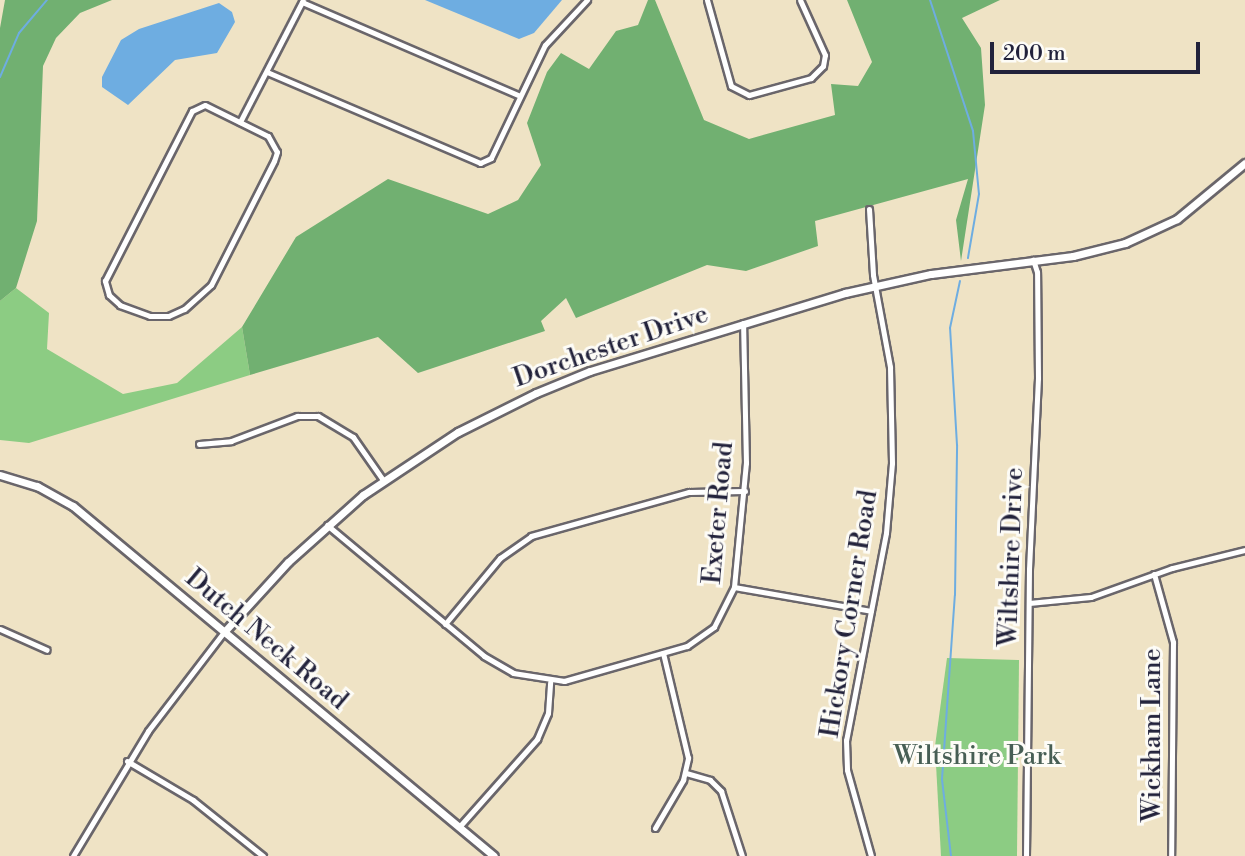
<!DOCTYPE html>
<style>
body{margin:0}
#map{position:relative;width:1245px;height:856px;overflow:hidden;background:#efe3c5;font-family:"Libre Bodoni",serif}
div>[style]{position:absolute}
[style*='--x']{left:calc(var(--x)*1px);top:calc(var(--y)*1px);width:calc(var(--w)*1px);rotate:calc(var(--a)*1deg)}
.green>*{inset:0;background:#8ccc83}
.forest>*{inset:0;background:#71b071}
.water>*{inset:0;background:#6eade1}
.stream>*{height:2px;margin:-1px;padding:0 1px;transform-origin:1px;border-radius:1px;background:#6eade1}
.roads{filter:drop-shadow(2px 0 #6a666b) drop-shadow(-2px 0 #6a666b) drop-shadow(0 2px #6a666b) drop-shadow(0 -2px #6a666b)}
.minor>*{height:5px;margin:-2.5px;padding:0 2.5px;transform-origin:2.5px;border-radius:2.5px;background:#fff}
.tertiary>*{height:7px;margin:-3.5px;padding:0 3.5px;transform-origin:3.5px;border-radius:3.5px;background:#fff}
span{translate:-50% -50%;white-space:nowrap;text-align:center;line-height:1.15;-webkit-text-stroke:6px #fdfcf7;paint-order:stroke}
.street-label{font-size:26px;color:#22223b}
.park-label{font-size:26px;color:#475e54}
.scale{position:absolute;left:990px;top:42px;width:210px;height:32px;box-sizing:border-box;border:4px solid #22223b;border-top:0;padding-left:9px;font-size:21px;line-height:24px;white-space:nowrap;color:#22223b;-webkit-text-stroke:5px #fdfcf7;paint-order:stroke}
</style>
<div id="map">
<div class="green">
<div style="clip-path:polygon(16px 288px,49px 313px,47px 349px,123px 394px,177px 383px,242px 327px,250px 375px,29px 443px,0 440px,0 301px)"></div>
<div style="clip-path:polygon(947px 658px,1019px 660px,1017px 856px,941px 856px,935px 746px)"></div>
</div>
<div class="forest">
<div style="clip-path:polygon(5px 0,112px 0,80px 13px,56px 38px,43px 66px,37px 221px,16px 288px,0 301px,0 28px)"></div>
<div style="clip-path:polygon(648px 0,655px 0,704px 120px,749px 139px,835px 115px,831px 84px,858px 86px,872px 62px,847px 0,1000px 0,962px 18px,981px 48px,985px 105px,961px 261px,956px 220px,968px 179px,815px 221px,818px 246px,746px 271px,707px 265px,576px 318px,566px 298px,541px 321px,545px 331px,418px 373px,378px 337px,250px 375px,242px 327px,296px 237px,388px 179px,488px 214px,518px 200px,541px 165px,527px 123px,547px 72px,561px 53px,589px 69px,616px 31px,638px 25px)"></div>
</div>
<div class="water">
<div style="clip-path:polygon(425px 0,562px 0,534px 33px,519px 39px)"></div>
<div style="clip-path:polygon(219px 3px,232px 12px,235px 22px,217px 53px,175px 60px,128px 105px,102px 87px,102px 77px,121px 40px,139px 29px)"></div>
</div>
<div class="stream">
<div style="--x:930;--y:0;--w:138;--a:71.8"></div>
<div style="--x:973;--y:131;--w:63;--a:84.6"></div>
<div style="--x:979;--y:194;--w:65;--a:99.8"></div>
<div style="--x:0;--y:77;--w:48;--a:-66.6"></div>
<div style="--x:19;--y:33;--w:43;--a:-49.7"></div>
<div style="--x:951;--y:856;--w:78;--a:-96.7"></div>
<div style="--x:942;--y:779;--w:184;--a:-86"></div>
<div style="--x:955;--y:595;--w:150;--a:-89.2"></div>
<div style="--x:957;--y:445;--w:117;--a:-93.4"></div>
<div style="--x:950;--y:328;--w:48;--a:-78"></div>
</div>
<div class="roads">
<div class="minor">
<div style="--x:707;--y:0;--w:89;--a:74.4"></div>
<div style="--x:731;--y:86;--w:20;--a:27"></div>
<div style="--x:749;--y:95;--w:64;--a:-15.3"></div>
<div style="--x:811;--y:78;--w:17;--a:-45"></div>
<div style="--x:823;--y:66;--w:11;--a:-80"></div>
<div style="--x:825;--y:55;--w:60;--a:-114.4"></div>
<div style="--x:302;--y:2;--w:237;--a:23.3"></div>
<div style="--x:267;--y:72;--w:232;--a:23.1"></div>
<div style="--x:480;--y:163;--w:12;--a:-24"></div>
<div style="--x:491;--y:158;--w:125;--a:-64.5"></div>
<div style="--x:545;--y:45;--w:62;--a:-47"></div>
<div style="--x:205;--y:105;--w:70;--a:26.2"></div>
<div style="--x:268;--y:136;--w:18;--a:61"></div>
<div style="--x:277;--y:152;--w:9;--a:108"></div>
<div style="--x:274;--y:161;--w:139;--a:116.9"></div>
<div style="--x:211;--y:285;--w:36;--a:138"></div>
<div style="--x:184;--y:309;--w:17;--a:156"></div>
<div style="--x:168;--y:316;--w:18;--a:180"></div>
<div style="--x:150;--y:316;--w:32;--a:-160"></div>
<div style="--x:120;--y:305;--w:15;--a:-138"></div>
<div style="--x:109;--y:295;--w:15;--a:-106"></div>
<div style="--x:105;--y:281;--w:191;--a:-62.9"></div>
<div style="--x:192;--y:111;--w:14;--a:-25"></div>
<div style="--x:240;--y:122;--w:137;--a:-62.7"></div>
<div style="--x:869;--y:209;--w:66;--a:86.5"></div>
<div style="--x:873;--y:275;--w:94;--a:79.5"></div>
<div style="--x:890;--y:367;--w:96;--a:88.8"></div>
<div style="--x:892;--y:463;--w:70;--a:94.9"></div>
<div style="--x:886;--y:533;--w:211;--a:100.9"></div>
<div style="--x:846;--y:740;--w:30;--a:88"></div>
<div style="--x:847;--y:770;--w:89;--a:74.4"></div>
<div style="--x:199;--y:444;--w:32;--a:-5"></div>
<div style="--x:231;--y:441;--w:71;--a:-20.7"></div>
<div style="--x:297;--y:416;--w:21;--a:0"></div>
<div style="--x:318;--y:416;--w:41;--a:31"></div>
<div style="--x:353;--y:437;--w:52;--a:55.1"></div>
<div style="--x:327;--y:525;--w:204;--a:39.8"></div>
<div style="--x:484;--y:656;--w:34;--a:30"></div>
<div style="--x:513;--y:673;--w:52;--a:8.9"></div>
<div style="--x:564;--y:681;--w:128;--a:-15.9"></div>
<div style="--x:687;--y:646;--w:33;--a:-35"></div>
<div style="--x:714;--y:627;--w:45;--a:-63.4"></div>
<div style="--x:734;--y:587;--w:125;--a:-84.5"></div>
<div style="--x:746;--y:463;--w:140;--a:-91.2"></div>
<div style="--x:1154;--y:574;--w:71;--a:74.4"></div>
<div style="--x:1173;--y:642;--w:214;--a:90.5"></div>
<div style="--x:734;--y:587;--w:139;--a:9.9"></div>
<div style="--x:1029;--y:603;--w:62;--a:-5.5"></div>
<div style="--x:1091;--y:597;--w:86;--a:-19.7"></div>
<div style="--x:1172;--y:568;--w:75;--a:-13.9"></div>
<div style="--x:445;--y:624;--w:86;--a:-50.2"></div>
<div style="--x:500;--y:558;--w:38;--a:-35"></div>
<div style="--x:531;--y:536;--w:164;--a:-15.6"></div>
<div style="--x:689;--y:492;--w:56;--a:-1"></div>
<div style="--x:0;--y:629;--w:51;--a:24.1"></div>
<div style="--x:127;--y:761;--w:77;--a:30.6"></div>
<div style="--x:193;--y:800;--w:90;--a:38.7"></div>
<div style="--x:686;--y:773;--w:25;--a:16"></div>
<div style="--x:710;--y:780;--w:16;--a:45"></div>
<div style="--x:721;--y:791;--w:68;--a:72.1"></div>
<div style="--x:459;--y:827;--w:118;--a:-48.4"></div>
<div style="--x:537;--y:739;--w:28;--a:-67"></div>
<div style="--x:548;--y:713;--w:31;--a:-86"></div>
<div style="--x:655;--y:828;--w:56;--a:-59.7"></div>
<div style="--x:683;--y:780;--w:23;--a:-77"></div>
<div style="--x:688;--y:758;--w:108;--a:-103.4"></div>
<div style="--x:73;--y:856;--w:146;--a:-59"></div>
<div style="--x:148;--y:731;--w:125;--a:-52.5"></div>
<div style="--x:1026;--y:856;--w:287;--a:-89.4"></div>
<div style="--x:1029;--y:569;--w:191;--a:-87.3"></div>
<div style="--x:1038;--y:378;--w:106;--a:-90.5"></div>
<div style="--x:1037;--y:272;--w:13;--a:-108"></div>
</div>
<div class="tertiary">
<div style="--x:0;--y:475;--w:39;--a:17"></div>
<div style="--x:37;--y:486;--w:41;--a:29.1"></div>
<div style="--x:73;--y:506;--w:547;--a:39.74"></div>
<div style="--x:224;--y:632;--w:95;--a:-47.6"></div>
<div style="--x:288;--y:562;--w:101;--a:-41.8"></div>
<div style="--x:363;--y:495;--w:114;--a:-33.6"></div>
<div style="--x:458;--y:432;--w:87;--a:-26.6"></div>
<div style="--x:536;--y:393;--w:58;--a:-22.2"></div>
<div style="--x:590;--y:371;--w:267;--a:-17"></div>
<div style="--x:845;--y:293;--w:88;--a:-12.5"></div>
<div style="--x:931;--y:274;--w:143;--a:-7.2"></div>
<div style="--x:1073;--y:256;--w:54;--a:-14"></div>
<div style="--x:1125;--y:243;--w:57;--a:-24.8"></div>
<div style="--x:1177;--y:219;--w:88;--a:-39.5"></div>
</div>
</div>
<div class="street-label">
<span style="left:611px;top:347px;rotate:-19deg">Dorchester Drive</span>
<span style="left:719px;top:513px;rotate:-85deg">Exeter Road</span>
<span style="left:1012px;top:557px;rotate:-88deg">Wiltshire Drive</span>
<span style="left:850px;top:614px;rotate:-81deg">Hickory Corner Road</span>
<span style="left:266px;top:640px;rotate:40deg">Dutch Neck Road</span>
<span style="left:1153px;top:735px;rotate:-90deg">Wickham Lane</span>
</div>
<div class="park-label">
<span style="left:977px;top:757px">Wiltshire Park</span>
</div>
<div class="scale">200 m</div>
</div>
